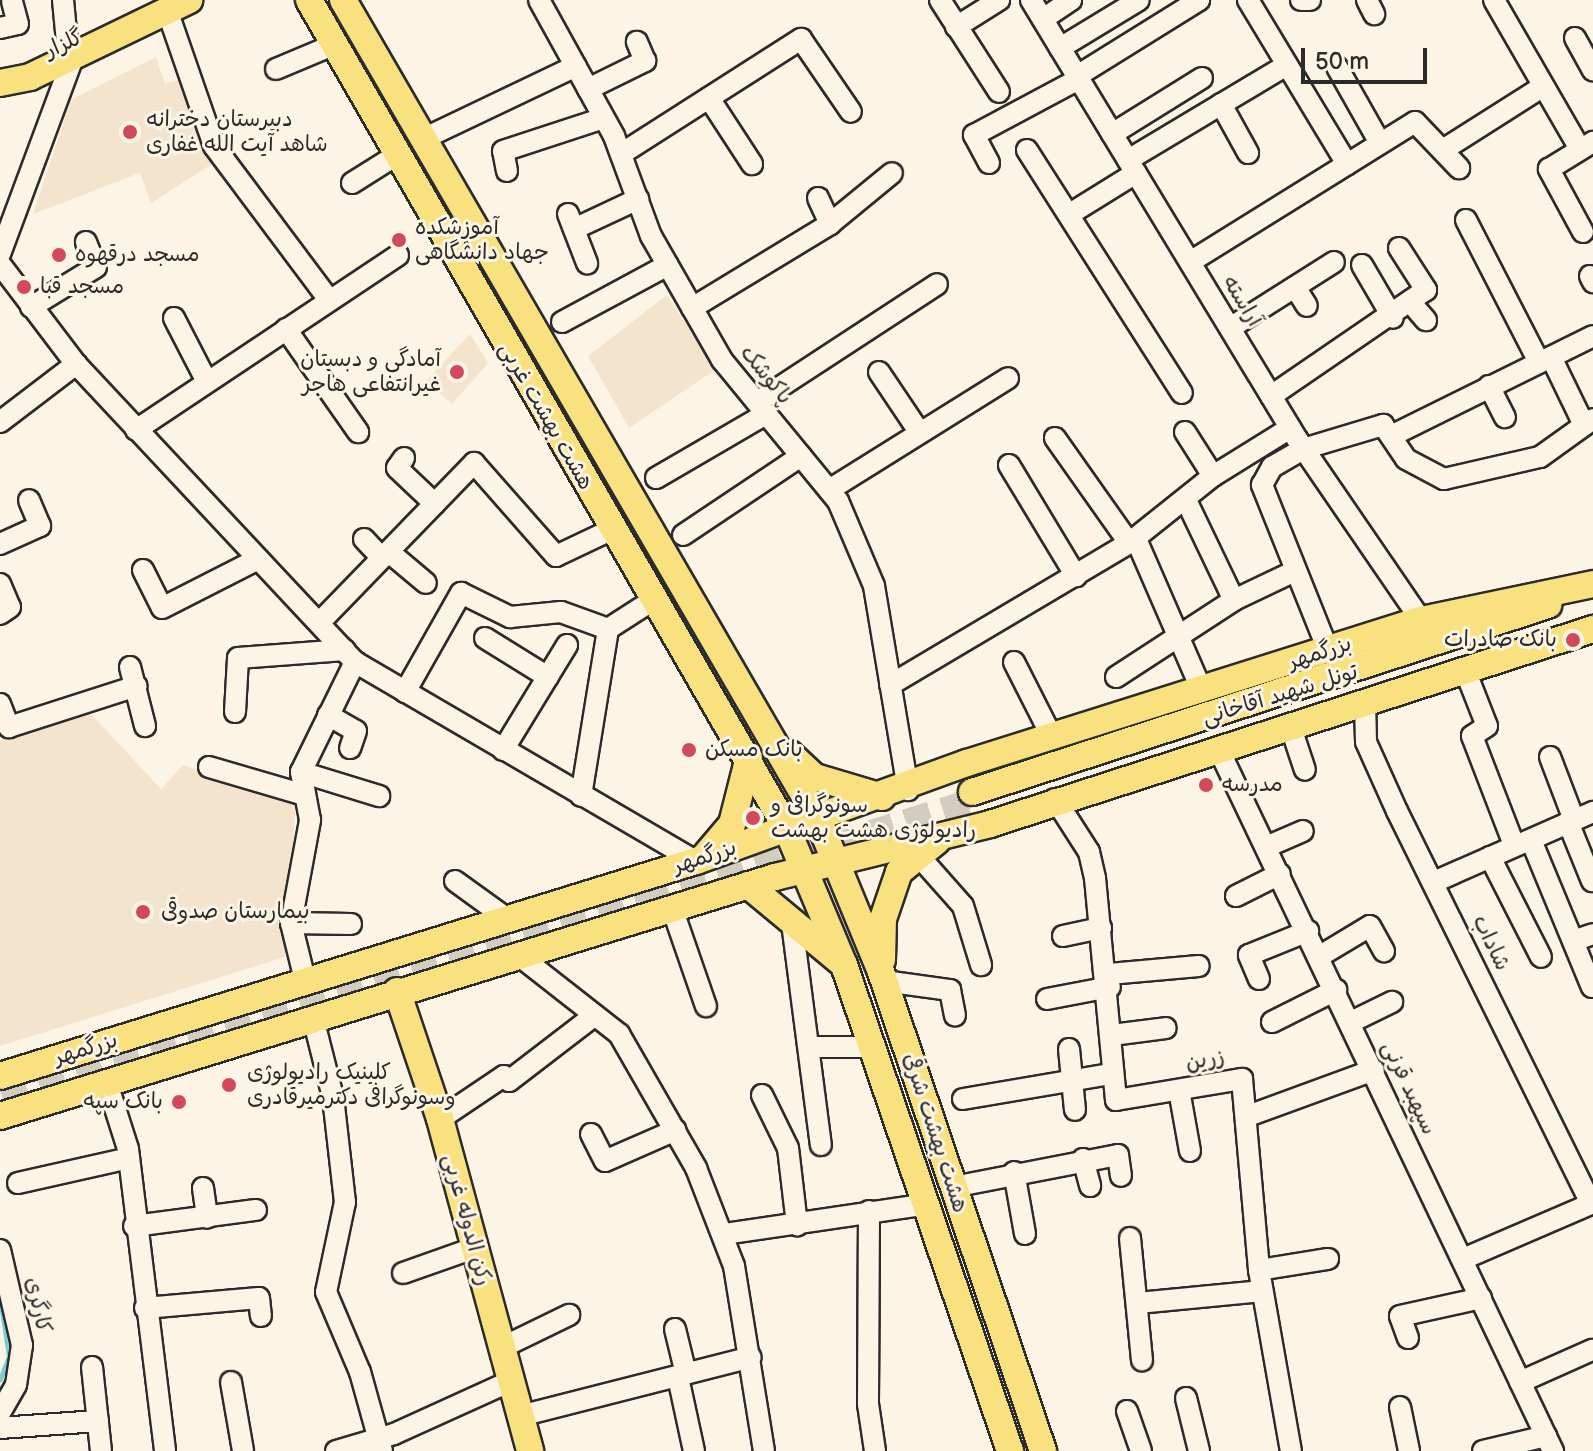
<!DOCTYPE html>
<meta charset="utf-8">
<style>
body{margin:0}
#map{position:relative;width:1593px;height:1451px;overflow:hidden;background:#fcf5e5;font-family:"Balsamiq Sans","Playpen Sans Arabic",sans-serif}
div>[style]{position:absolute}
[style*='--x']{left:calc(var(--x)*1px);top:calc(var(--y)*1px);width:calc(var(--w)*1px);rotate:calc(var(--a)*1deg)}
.built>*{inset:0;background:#f4e4cd}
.stream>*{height:5px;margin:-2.5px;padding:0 2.5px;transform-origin:2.5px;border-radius:2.5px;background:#7cced2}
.major-tunnel>*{height:26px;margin-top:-13px;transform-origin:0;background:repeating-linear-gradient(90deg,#d2cdc0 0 26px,transparent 0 39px)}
.roads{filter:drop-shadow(2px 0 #2b2b2b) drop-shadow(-2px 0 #2b2b2b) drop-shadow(0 2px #2b2b2b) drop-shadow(0 -2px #2b2b2b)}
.minor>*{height:20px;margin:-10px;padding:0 10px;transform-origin:10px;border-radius:10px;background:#fcf5e5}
.major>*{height:26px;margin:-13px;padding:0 13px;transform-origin:13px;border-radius:13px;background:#fae180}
.dots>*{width:22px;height:22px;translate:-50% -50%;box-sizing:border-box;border:4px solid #fcf5e5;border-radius:50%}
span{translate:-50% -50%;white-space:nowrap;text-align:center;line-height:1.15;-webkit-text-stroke:6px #fcf5e5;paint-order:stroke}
.street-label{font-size:22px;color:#2b2b2b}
.poi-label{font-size:22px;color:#2b2b2b}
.left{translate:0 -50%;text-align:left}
.right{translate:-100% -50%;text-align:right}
.scale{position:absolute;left:1301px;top:48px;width:126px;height:36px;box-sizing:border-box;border:4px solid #2b2b2b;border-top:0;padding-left:10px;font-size:24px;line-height:28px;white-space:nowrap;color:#2b2b2b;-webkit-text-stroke:6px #fcf5e5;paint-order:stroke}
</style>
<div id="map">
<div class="built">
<div style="clip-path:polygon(156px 57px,165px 84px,183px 78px,212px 164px,151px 203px,140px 173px,33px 214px,71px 100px)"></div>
<div style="clip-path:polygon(667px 295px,715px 370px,629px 428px,588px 356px)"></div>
<div style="clip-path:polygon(470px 334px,488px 363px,452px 404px,426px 381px)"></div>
<div style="clip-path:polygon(89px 712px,161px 789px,183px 765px,296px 802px,285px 957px,0 1046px,0 740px)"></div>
</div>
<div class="stream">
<div style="--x:0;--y:1298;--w:59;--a:81.2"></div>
<div style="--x:9;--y:1356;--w:25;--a:111"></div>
</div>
<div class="major-tunnel">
<div style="--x:645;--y:903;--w:345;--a:-17.2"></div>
<div style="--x:0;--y:1090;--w:689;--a:-17.04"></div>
</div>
<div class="roads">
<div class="minor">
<div style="--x:63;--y:0;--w:42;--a:84.6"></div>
<div style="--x:539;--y:0;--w:155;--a:61.1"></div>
<div style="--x:614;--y:136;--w:107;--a:69.7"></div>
<div style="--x:651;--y:236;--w:143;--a:60.2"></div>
<div style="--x:722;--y:360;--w:183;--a:50.6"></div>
<div style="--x:838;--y:501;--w:92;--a:67"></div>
<div style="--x:874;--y:586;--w:207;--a:80.5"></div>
<div style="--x:940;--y:0;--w:109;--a:57.3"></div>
<div style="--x:1031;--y:0;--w:513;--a:58.79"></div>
<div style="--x:1297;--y:439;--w:219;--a:55.6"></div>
<div style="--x:1248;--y:0;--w:192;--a:58.9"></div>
<div style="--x:1301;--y:0;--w:9;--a:0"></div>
<div style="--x:1367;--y:0;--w:16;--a:63"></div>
<div style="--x:1494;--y:0;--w:172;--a:60"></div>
<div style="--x:167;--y:10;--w:144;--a:70.9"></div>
<div style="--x:214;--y:146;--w:192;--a:53.2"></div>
<div style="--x:1043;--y:19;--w:34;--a:-34"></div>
<div style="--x:956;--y:27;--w:51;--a:-32.1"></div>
<div style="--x:0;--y:28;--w:18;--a:-13"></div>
<div style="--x:18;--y:24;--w:23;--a:-105"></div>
<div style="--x:1575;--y:38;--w:37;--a:61"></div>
<div style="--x:1060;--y:48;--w:92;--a:-31.3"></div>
<div style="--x:1337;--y:67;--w:87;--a:60.5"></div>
<div style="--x:276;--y:69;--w:62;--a:-22.8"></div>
<div style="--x:1077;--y:76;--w:144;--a:-31.9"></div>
<div style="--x:588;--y:89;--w:64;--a:-26.2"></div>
<div style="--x:645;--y:61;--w:21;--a:-113"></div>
<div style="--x:709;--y:98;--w:79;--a:56.9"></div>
<div style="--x:1221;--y:104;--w:56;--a:61.1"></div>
<div style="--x:1112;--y:134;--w:106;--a:-31.9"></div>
<div style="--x:425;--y:138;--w:167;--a:-25.5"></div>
<div style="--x:1446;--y:148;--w:114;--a:-32.4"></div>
<div style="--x:1027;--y:150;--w:288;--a:57.5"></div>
<div style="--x:621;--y:154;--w:214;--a:-32.6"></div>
<div style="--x:801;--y:39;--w:88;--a:55.6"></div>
<div style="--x:1128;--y:160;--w:185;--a:-30.9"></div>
<div style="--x:989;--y:163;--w:32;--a:-118"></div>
<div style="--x:974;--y:135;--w:119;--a:-28.1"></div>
<div style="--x:507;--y:171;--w:20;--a:-101"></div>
<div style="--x:503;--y:151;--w:106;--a:-18.1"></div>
<div style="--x:352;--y:183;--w:51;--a:-32.1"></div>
<div style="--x:818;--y:198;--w:29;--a:65"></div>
<div style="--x:1073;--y:212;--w:74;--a:-31.8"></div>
<div style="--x:568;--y:214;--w:53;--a:68.8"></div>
<div style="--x:1466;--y:220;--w:160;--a:62.8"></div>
<div style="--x:574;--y:229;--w:71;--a:-25.1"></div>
<div style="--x:1583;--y:232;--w:72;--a:-118.4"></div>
<div style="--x:1549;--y:169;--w:52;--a:-31.5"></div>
<div style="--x:0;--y:254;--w:209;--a:-69.6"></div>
<div style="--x:1190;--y:262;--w:265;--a:-31.9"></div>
<div style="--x:1415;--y:122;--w:64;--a:46.3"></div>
<div style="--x:0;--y:264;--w:126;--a:52.8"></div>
<div style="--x:76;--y:364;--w:408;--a:46.9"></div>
<div style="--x:355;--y:662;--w:395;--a:30.3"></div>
<div style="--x:1362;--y:265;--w:61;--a:59.7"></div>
<div style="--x:1590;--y:276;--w:7;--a:63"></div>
<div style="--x:1295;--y:287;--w:22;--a:58"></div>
<div style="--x:1411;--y:303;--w:23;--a:49"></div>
<div style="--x:31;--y:307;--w:76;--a:-31.6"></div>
<div style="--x:96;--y:267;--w:27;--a:-112"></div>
<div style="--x:692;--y:308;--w:162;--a:-31.3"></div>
<div style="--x:830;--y:224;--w:80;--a:-39.4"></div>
<div style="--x:174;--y:318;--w:72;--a:62.7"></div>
<div style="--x:562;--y:322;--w:120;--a:-28.3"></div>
<div style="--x:1230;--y:328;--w:123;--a:-32.4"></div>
<div style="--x:286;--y:329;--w:126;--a:55"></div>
<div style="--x:1551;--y:357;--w:76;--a:64.1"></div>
<div style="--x:879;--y:372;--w:73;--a:56.1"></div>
<div style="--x:1489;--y:386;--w:35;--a:63"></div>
<div style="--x:1271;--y:396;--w:188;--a:-34.4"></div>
<div style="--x:1426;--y:290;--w:50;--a:-122.7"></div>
<div style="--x:757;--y:402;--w:215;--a:-33.2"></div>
<div style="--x:0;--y:422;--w:96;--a:-37.3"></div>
<div style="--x:136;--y:430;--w:315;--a:-33.7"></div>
<div style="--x:1185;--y:432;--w:52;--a:57.5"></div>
<div style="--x:1391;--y:436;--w:225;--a:-26.3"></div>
<div style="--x:1055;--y:438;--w:128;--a:54.8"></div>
<div style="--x:404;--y:458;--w:12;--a:125"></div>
<div style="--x:397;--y:468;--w:52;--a:43.5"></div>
<div style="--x:1009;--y:465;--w:130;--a:58.9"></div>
<div style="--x:656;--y:478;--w:127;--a:-30.2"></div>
<div style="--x:829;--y:490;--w:211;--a:-32"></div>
<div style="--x:1186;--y:500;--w:111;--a:64.4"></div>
<div style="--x:683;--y:535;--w:142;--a:-33.8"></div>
<div style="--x:364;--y:539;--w:26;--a:47"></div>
<div style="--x:1136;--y:539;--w:166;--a:66.5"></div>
<div style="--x:0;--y:544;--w:44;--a:-24.2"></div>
<div style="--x:40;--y:526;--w:28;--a:-113"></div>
<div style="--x:389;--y:552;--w:48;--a:40"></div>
<div style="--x:143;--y:570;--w:42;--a:63.4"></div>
<div style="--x:162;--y:608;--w:108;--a:-27"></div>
<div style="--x:0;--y:584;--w:25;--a:67"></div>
<div style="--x:10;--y:607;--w:12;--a:145"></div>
<div style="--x:319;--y:623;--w:223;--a:-45.9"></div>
<div style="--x:474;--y:463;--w:124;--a:48.6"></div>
<div style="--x:556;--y:556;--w:63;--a:-25.3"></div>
<div style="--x:485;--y:638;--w:74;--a:31.8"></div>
<div style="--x:1328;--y:650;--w:178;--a:-111.8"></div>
<div style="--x:1262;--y:485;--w:21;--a:-61"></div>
<div style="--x:1272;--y:467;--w:36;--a:-30"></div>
<div style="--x:1303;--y:449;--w:84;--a:-16.7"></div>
<div style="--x:1383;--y:425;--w:41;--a:55.9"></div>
<div style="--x:1406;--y:459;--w:43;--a:27.8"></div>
<div style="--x:1444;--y:479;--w:98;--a:-12.9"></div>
<div style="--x:1540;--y:457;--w:65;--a:-35.6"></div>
<div style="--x:1014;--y:662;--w:84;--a:63.1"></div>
<div style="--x:130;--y:667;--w:61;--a:75.7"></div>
<div style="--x:1465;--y:670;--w:60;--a:68.6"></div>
<div style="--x:1487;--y:726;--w:18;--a:146"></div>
<div style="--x:1472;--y:736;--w:117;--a:68.9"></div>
<div style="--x:1116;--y:677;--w:141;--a:-33.1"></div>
<div style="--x:1234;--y:600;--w:68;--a:-25.4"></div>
<div style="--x:890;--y:685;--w:278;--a:-30.7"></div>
<div style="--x:1129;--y:543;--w:107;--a:-38.6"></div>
<div style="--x:1213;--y:476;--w:91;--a:-31.9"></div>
<div style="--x:405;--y:692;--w:114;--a:-60.5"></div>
<div style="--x:461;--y:593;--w:55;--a:26.1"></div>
<div style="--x:510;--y:617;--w:51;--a:-5.6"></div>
<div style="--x:561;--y:612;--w:50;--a:19.9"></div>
<div style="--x:1365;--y:701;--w:41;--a:88.6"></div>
<div style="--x:1366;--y:742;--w:76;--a:65.8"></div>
<div style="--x:1397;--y:811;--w:438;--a:63.7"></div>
<div style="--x:0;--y:704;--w:25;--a:69"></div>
<div style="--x:9;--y:727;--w:134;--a:-17.8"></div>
<div style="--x:235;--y:712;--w:54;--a:-86.8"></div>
<div style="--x:238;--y:658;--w:107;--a:-4.3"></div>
<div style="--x:328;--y:715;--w:32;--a:30"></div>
<div style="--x:356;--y:731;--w:18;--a:109"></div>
<div style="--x:1290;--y:725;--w:47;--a:71.6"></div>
<div style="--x:1218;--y:748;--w:779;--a:64.52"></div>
<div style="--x:503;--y:750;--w:123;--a:-58.6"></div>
<div style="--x:1550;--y:757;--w:67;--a:69.1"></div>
<div style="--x:209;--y:767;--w:100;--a:16.3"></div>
<div style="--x:301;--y:772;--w:82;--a:17.1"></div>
<div style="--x:581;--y:796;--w:169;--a:-80.8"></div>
<div style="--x:608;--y:629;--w:54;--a:-32.8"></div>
<div style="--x:1055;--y:799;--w:63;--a:57.3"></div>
<div style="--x:1089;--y:852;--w:27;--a:77"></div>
<div style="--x:1095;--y:878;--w:223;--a:84.6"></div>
<div style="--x:1116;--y:1100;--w:128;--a:-9.5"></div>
<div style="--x:1242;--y:1079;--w:192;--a:84.9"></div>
<div style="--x:1259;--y:1270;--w:184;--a:80"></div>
<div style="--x:1568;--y:822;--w:64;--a:67.9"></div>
<div style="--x:1531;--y:840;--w:159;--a:67.5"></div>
<div style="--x:1266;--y:847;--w:40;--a:-23.4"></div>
<div style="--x:917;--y:854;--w:69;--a:48.5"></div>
<div style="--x:963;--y:906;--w:62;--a:73"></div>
<div style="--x:1490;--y:857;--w:112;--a:63"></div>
<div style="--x:455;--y:881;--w:62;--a:35.8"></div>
<div style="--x:1434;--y:882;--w:174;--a:-23.8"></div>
<div style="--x:1236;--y:896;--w:49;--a:-26.6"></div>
<div style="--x:672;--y:908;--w:104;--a:70.9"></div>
<div style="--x:291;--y:923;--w:60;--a:1"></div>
<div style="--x:792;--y:923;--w:224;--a:82.6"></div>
<div style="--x:1063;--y:936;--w:39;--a:-12"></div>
<div style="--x:1573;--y:941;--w:21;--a:-19"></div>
<div style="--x:517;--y:954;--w:130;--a:38.1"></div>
<div style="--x:619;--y:1034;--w:155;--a:60.1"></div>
<div style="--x:696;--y:1168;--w:105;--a:68.8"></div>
<div style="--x:734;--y:1266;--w:187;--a:80.8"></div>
<div style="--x:1320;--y:956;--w:58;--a:-31"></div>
<div style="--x:1370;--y:926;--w:29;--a:61"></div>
<div style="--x:1109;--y:974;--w:90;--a:-5.1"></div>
<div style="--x:1259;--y:979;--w:26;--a:-113"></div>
<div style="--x:1249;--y:955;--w:64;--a:-22.1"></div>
<div style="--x:305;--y:980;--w:59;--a:-103.8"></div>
<div style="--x:291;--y:923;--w:105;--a:-79.5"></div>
<div style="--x:310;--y:820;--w:49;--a:-100.6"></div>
<div style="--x:301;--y:772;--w:123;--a:-63.9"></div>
<div style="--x:884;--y:981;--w:67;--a:7.8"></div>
<div style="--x:950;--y:990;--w:26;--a:79"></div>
<div style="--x:1047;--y:999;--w:64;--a:-10.8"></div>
<div style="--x:313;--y:1018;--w:81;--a:75.8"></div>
<div style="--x:333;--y:1097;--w:106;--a:83.5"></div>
<div style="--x:345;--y:1202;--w:92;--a:101.9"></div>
<div style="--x:326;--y:1292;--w:87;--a:67"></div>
<div style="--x:360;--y:1372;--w:82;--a:74.4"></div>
<div style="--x:1272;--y:1022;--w:72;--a:-26.6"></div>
<div style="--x:1351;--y:1022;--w:46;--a:-26"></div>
<div style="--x:1112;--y:1035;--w:54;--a:-7.4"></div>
<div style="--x:811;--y:1047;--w:62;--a:0"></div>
<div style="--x:1069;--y:1049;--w:61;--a:84.4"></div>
<div style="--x:107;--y:1083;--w:69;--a:72.3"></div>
<div style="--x:128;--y:1149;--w:304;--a:83"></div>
<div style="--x:1179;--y:1090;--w:62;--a:79.8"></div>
<div style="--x:762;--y:1095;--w:59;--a:63.9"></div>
<div style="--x:788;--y:1148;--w:78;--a:83.3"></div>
<div style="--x:963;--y:1099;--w:150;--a:-9.6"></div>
<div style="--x:1248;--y:1116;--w:134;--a:-20.1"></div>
<div style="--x:440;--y:1119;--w:77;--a:-33.9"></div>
<div style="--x:504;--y:1076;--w:7;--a:45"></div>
<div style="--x:509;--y:1081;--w:108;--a:-37.5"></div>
<div style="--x:591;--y:1134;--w:30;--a:63"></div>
<div style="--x:605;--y:1161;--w:77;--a:-23.6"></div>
<div style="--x:1083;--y:1159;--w:28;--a:75"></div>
<div style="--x:1014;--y:1172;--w:63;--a:79.9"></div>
<div style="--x:18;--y:1183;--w:114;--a:-12.7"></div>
<div style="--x:953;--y:1187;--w:168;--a:-11"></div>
<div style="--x:1118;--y:1155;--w:21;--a:82"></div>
<div style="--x:203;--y:1188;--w:30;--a:82"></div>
<div style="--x:869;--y:1211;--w:193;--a:90.3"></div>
<div style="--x:868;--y:1404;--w:48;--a:81.5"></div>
<div style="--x:134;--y:1226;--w:123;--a:-7.5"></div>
<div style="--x:725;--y:1234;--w:204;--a:-8.4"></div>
<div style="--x:1130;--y:1238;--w:123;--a:84.4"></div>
<div style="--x:0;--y:1250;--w:98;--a:77"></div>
<div style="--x:22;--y:1345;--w:40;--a:98.5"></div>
<div style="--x:16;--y:1385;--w:32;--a:120"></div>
<div style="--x:1463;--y:1259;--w:142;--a:-23.3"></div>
<div style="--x:1259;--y:1270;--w:70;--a:-9.1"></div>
<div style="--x:403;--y:1273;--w:75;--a:-19.4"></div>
<div style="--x:1138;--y:1303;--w:125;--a:-5.5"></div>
<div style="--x:145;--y:1308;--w:114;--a:-5"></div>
<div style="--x:259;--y:1298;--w:18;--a:84"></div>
<div style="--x:675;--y:1329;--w:46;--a:76.3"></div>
<div style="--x:1408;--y:1338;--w:23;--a:-110"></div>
<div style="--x:1400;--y:1316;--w:83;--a:-12.5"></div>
<div style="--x:501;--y:1348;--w:76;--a:-25.9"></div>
<div style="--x:92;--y:1367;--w:84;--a:83.9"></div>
<div style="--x:678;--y:1377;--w:76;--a:77.8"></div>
<div style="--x:231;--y:1382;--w:70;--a:80.1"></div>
<div style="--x:1520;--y:1382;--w:79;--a:-24"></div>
<div style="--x:1186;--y:1398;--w:55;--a:76.2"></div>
<div style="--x:1400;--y:1407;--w:45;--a:78.4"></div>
<div style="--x:1127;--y:1411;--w:42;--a:70.7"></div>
<div style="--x:520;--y:1416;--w:238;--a:-14.3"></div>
<div style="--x:0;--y:1428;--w:98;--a:-4.1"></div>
<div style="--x:336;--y:1451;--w:60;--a:-16.3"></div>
<div style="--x:394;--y:1434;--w:128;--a:-24.4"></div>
<div style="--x:1483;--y:1451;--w:65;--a:-13.4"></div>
</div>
<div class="major">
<div style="--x:309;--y:0;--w:957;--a:60.03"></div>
<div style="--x:787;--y:829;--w:147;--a:67.3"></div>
<div style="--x:844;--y:965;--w:514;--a:71.14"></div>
<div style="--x:343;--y:0;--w:947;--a:59.89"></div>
<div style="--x:818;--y:819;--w:165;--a:67.6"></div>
<div style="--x:881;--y:972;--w:506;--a:71.31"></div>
<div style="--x:0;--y:83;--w:31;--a:-11"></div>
<div style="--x:30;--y:77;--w:177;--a:-25.8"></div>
<div style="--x:790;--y:754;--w:34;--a:43"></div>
<div style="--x:815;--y:777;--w:70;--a:16.6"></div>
<div style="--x:972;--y:792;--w:606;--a:-17.99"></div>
<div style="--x:705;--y:856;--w:42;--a:-49.8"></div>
<div style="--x:732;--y:824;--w:69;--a:-75.8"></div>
<div style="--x:748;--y:885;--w:124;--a:39.7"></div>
<div style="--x:882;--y:960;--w:41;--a:-88.6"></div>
<div style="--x:883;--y:919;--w:50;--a:-71.2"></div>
<div style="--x:899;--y:872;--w:49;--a:-39.2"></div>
<div style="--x:397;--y:991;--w:135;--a:71.4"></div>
<div style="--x:440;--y:1119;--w:344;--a:74.8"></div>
<div style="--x:0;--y:1076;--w:728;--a:-17.17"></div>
<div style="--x:696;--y:861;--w:288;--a:-19.9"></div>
<div style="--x:967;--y:763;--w:476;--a:-17.5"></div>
<div style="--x:1421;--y:620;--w:176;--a:-11.8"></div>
<div style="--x:0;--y:1116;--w:811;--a:-17.14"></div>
<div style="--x:775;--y:877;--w:221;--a:-13.8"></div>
<div style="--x:990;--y:824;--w:634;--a:-17.92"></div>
</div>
</div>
<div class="dots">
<div style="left:130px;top:132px;background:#d1495b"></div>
<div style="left:399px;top:240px;background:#d1495b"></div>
<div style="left:59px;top:255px;background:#d1495b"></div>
<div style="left:24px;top:287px;background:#d1495b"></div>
<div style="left:457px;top:372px;background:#d1495b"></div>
<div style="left:1573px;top:640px;background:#d1495b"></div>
<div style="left:689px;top:750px;background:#d1495b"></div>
<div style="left:1206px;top:785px;background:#d1495b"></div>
<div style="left:753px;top:818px;background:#d1495b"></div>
<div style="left:143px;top:912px;background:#d1495b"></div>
<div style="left:229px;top:1085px;background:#d1495b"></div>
<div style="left:179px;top:1102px;background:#d1495b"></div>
</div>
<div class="street-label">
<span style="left:64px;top:44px;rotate:-24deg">گلزار</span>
<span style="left:1242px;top:301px;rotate:59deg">آراسته</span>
<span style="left:766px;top:375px;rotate:51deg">پاکوشک</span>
<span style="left:546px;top:416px;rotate:60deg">هشت بهشت غربی</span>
<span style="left:1320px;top:653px;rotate:-18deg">بزرگمهر</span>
<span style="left:1280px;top:695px;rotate:-17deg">تونل شهید آقاخانی</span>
<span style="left:705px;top:857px;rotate:-18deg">بزرگمهر</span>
<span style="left:1491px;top:943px;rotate:64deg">شاداب</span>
<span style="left:86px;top:1049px;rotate:-17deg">بزرگمهر</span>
<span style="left:1205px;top:1060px;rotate:-11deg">زرین</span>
<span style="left:1409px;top:1088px;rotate:65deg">سپهبد قرنی</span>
<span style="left:935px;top:1133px;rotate:72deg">هشت بهشت شرقی</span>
<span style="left:467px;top:1220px;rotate:75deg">رکن الدوله غربی</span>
<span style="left:38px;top:1305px;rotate:78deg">کارگری</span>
</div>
<div class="poi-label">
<span class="left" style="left:146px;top:132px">دبیرستان دخترانه<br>شاهد آیت الله غفاری</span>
<span class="left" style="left:415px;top:240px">آموزشکده<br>جهاد دانشگاهی</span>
<span class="left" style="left:75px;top:255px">مسجد درقهوه</span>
<span class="left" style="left:40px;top:287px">مسجد قبا</span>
<span class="right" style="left:441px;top:372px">آمادگی و دبستان<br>غیرانتفاعی هاجر</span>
<span class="right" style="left:1557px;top:640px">بانک صادرات</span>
<span class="left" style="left:705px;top:750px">بانک مسکن</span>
<span class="left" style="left:1222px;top:785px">مدرسه</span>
<span class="left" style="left:771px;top:818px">سونوگرافی و<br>رادیولوژی هشت بهشت</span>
<span class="left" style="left:161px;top:912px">بیمارستان صدوقی</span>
<span class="left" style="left:247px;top:1085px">کلینیک رادیولوژی<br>وسونوگرافی دکترمیرقادری</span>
<span class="right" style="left:163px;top:1102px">بانک سپه</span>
</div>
<div class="scale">50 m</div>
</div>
